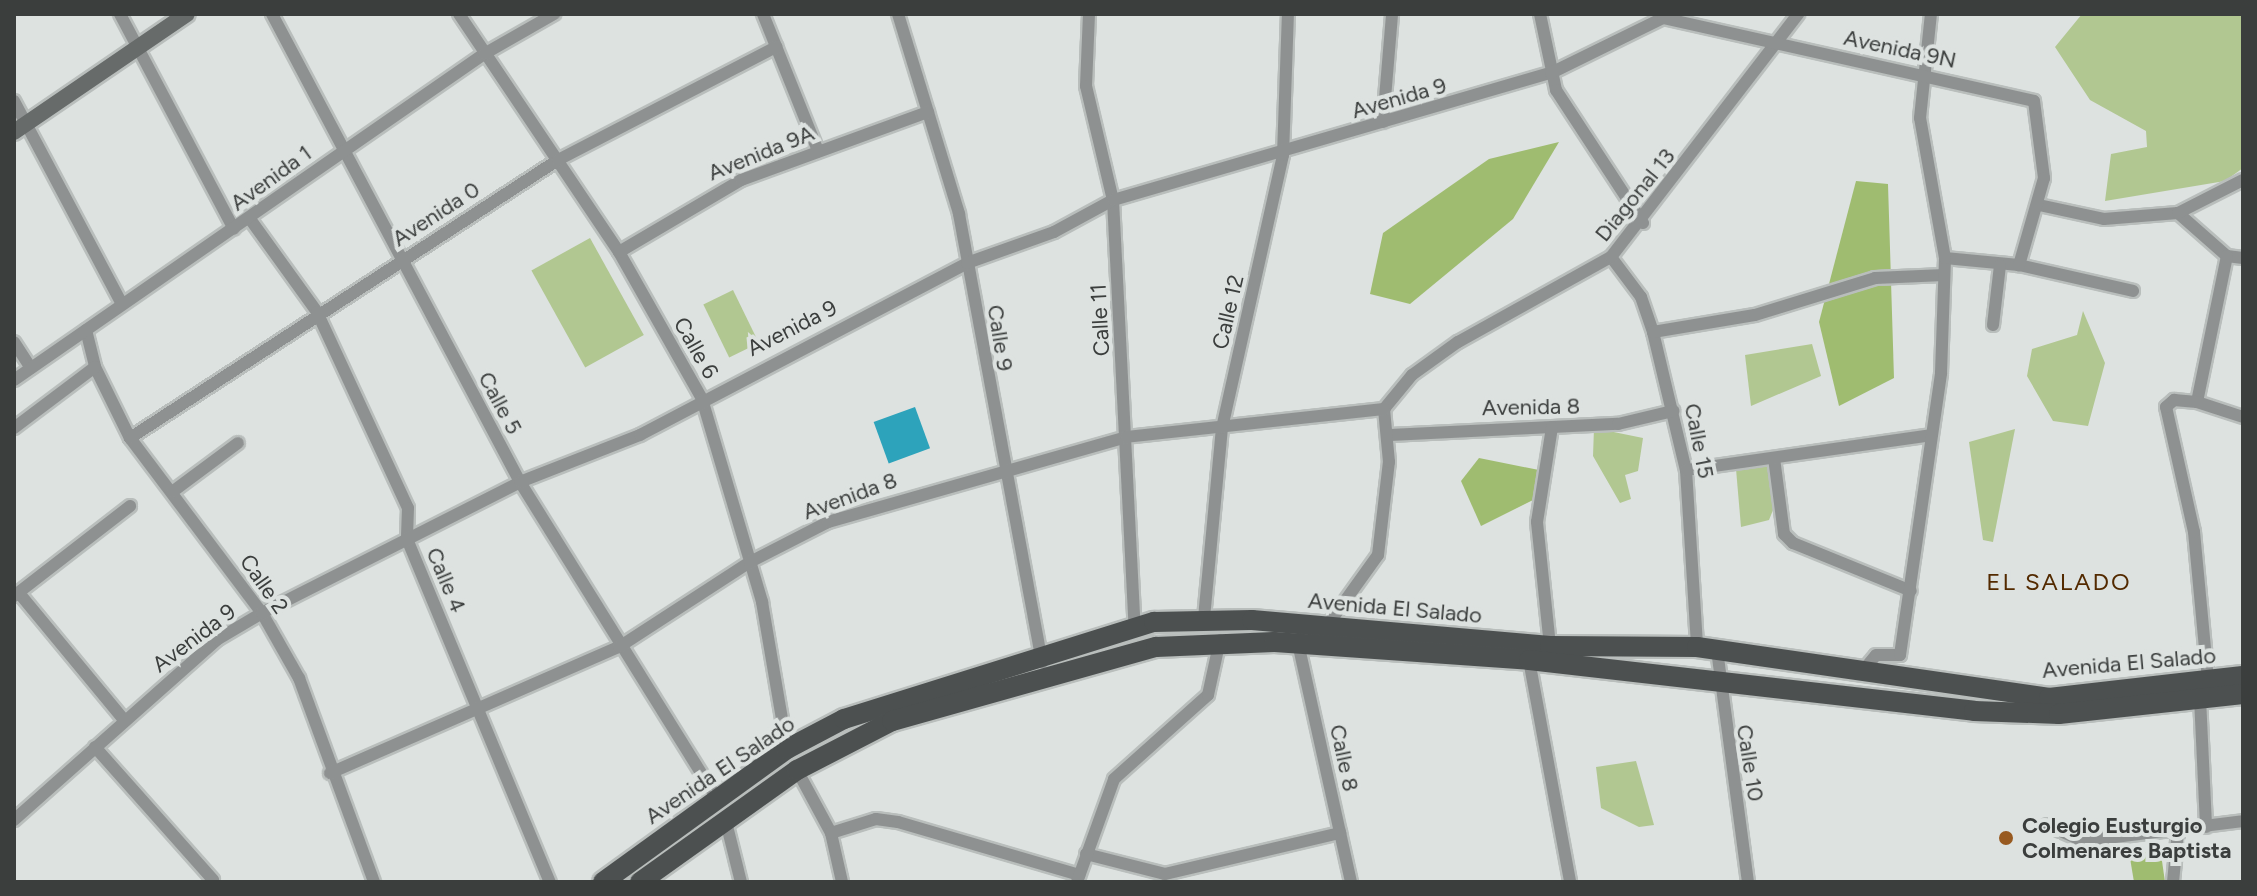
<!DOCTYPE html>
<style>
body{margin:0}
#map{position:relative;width:2257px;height:896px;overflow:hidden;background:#dde2e0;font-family:Figtree,sans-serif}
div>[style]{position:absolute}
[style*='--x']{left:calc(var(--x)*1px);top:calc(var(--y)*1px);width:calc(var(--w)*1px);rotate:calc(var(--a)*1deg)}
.green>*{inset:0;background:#b1c791;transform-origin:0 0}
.forest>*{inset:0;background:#9fbc70}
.water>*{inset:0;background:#2da3bb;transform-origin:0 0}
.roads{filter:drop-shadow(2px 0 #b9bebc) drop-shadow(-2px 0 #b9bebc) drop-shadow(0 2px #b9bebc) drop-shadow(0 -2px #b9bebc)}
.street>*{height:12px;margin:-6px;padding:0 6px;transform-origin:6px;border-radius:6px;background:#8e9191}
.secondary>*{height:16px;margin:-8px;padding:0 8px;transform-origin:8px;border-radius:8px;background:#676b6a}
.primary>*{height:20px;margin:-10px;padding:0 10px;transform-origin:10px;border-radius:10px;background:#4c5050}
.dots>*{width:22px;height:22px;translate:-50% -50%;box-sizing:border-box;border:4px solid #dde2e0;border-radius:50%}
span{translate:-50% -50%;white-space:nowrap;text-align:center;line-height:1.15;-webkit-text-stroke:8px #dde2e0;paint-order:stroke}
.street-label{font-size:22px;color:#3b3e3d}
.poi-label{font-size:22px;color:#3b3e3d;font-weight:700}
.left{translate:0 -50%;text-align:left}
.neighbourhood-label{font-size:24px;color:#532a00;letter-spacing:2px}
.frame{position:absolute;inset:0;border:16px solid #3b3e3d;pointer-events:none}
</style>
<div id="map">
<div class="green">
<div style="clip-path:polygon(2082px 14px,2243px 14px,2243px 168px,2225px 181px,2105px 201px,2111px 154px,2147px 147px,2146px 131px,2090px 100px,2055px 47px)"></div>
<div style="left:590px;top:238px;width:111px;height:67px;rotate:61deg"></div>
<div style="left:733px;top:290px;width:59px;height:33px;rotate:64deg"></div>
<div style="clip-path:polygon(2083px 311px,2105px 363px,2088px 426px,2053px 421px,2027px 376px,2032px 349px,2077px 335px)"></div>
<div style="clip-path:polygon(1812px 344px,1821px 376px,1751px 406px,1745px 355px)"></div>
<div style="clip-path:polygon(1594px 428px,1643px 438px,1638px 471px,1625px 475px,1631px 499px,1620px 503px,1593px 456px)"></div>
<div style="clip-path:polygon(2015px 429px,1993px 542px,1983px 540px,1969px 442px)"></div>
<div style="clip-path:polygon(1773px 465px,1777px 500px,1769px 520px,1741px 527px,1736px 469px)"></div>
<div style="clip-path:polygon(1636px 761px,1654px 825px,1639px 827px,1601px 808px,1596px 767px)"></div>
</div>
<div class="forest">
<div style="clip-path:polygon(1559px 142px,1513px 219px,1410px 304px,1370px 294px,1383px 233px,1489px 159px)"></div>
<div style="clip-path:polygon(1856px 181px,1888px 184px,1894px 378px,1839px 406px,1819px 322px)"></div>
<div style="clip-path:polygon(1479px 458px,1539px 470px,1533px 500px,1481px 526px,1461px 481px)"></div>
<div style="clip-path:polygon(2160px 847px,2165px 882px,2134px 882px,2129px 852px)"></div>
</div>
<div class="water">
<div style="left:915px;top:407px;width:44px;height:44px;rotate:70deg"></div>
</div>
<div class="roads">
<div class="street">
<div style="--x:120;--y:14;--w:243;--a:62.1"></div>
<div style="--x:272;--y:14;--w:530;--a:62.08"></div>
<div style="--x:520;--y:482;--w:371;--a:58.1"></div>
<div style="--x:459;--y:14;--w:287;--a:56.1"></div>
<div style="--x:619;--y:252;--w:169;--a:60.5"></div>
<div style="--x:702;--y:399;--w:212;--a:73.5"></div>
<div style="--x:762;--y:602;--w:149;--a:80.3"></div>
<div style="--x:763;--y:14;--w:148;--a:68.1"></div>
<div style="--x:898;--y:14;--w:209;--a:73"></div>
<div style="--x:959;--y:214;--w:456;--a:79.5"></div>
<div style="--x:1089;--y:14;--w:72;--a:92.4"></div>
<div style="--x:1086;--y:86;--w:117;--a:76.7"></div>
<div style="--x:1113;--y:200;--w:428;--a:87.1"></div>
<div style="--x:1540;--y:14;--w:78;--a:78.1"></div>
<div style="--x:1556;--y:90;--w:159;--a:56.8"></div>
<div style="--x:14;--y:101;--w:230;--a:62"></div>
<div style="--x:1383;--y:122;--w:108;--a:-85.2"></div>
<div style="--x:2039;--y:205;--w:66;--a:12.2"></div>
<div style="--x:2104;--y:219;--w:74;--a:-4.6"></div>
<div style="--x:2178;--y:213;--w:65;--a:41.3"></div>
<div style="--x:2227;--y:256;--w:16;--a:7"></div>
<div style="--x:2178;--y:213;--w:73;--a:-26.9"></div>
<div style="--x:250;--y:219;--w:115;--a:54.2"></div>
<div style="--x:317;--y:312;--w:216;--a:65.1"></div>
<div style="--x:408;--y:508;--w:31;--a:92"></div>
<div style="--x:407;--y:539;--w:372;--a:67.4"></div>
<div style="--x:619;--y:252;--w:142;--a:-30.5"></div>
<div style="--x:741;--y:180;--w:199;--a:-20"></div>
<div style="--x:1611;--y:257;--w:50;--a:53.1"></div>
<div style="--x:1641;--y:297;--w:37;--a:71"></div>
<div style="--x:1653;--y:332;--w:142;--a:76.6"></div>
<div style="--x:1686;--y:470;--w:177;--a:86.4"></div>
<div style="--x:1945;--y:258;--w:74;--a:5.4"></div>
<div style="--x:2019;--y:265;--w:117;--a:12.8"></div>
<div style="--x:1993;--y:325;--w:60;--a:-83.3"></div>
<div style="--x:86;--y:330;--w:38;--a:76"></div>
<div style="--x:95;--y:367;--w:79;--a:63.8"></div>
<div style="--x:130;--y:438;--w:219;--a:53"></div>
<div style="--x:262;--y:613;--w:75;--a:60.4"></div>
<div style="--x:299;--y:678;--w:217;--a:69.8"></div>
<div style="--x:1653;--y:332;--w:103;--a:-9.5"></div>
<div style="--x:1755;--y:315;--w:126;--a:-17.1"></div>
<div style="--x:1875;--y:278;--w:69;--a:-2.5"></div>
<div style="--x:14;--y:342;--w:31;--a:57"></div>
<div style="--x:14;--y:380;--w:572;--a:-34.75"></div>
<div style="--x:484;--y:54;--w:81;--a:-29.7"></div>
<div style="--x:2197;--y:402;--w:149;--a:-78.4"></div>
<div style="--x:1384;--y:409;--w:44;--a:-50.5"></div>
<div style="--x:1412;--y:375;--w:57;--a:-35.7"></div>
<div style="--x:1458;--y:342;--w:175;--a:-29.1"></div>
<div style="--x:1611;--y:257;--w:307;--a:-52.4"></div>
<div style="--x:14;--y:428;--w:101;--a:-37"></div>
<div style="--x:1390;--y:435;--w:228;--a:-2.8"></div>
<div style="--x:1618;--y:424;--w:57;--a:-13.3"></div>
<div style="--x:130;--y:438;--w:510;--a:-33.01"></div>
<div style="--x:558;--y:160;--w:246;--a:-27.4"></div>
<div style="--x:1774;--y:458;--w:77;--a:82.5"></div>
<div style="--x:1784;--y:534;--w:13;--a:45"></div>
<div style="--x:1793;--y:543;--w:127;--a:22.1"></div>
<div style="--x:1686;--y:470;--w:248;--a:-8.1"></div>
<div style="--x:172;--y:492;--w:82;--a:-36.6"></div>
<div style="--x:19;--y:593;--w:165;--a:50.4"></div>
<div style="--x:14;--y:596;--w:147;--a:-37.8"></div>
<div style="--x:1204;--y:618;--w:191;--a:-84.6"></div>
<div style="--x:1222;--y:428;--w:280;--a:-77.4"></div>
<div style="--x:1283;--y:155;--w:141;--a:-88"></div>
<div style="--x:1327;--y:626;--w:87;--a:-54.3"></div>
<div style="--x:1378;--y:555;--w:94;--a:-83.3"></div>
<div style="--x:1389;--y:462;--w:53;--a:-95.4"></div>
<div style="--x:1298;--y:643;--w:245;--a:77.5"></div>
<div style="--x:1550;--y:646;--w:125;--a:-96"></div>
<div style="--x:1537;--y:522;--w:96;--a:-81"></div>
<div style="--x:1717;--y:650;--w:234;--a:82.4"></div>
<div style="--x:1529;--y:660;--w:226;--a:79.5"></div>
<div style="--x:1861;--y:673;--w:23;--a:-50"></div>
<div style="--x:1876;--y:655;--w:24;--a:0"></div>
<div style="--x:1900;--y:655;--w:285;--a:-81.7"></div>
<div style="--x:1941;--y:373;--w:115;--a:-88"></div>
<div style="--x:1945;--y:258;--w:142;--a:-100.1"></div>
<div style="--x:1920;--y:118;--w:105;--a:-84"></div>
<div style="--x:2208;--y:680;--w:149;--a:-95.4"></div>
<div style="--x:2194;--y:532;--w:128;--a:-102.6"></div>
<div style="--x:2166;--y:407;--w:11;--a:-41"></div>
<div style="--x:2174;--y:400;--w:23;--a:5"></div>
<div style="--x:2197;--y:402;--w:48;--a:18.1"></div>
<div style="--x:2200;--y:698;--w:129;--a:87.3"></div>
<div style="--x:95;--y:747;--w:178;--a:48.4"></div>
<div style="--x:797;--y:770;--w:72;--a:61.6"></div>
<div style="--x:831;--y:833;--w:50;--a:77.3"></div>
<div style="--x:330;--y:773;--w:315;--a:-23.6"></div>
<div style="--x:619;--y:647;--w:156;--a:-33"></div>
<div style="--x:750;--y:562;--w:88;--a:-27.1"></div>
<div style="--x:828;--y:522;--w:310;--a:-15.9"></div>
<div style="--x:1126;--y:437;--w:260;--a:-6.2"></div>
<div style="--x:725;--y:818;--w:66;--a:76"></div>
<div style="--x:14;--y:820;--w:273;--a:-41.6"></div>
<div style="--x:218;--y:639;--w:51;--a:-30.6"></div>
<div style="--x:262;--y:613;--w:289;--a:-26.9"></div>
<div style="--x:520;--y:482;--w:129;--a:-21.4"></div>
<div style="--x:640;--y:435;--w:369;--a:-27.7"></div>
<div style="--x:967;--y:263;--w:92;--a:-19.6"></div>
<div style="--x:1054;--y:232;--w:67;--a:-28.5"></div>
<div style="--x:1113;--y:200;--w:456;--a:-16.2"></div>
<div style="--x:1551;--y:73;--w:125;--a:-26.2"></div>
<div style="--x:1663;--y:18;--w:380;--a:12.6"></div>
<div style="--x:2034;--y:101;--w:78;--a:82.6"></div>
<div style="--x:2044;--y:178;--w:91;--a:106"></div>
<div style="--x:2047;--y:825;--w:39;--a:24"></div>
<div style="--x:2083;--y:841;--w:161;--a:-7.1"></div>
<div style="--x:831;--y:833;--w:47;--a:-17.3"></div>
<div style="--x:876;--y:819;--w:22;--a:8"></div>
<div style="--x:898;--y:822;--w:189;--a:16.3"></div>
<div style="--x:1086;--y:854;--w:81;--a:14.2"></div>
<div style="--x:1165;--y:874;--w:180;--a:-13.2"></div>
<div style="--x:1077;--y:882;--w:109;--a:-70.2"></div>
<div style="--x:1114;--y:779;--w:126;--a:-41.8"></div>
<div style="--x:1208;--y:695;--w:56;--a:-77.7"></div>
<div style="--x:2173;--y:882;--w:51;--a:-84.4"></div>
</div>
<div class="secondary">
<div style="--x:14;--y:132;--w:209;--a:-34.3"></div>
</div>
<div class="primary">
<div style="--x:603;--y:882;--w:227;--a:-35.9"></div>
<div style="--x:787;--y:749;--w:64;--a:-27.8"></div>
<div style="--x:844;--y:719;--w:325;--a:-17.4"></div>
<div style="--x:1154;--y:622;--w:98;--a:-1.2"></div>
<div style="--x:1252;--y:620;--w:299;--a:5"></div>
<div style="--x:1550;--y:646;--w:147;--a:0.4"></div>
<div style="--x:1697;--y:647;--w:356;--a:8.2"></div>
<div style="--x:2049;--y:698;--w:195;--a:-6.5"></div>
<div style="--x:640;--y:882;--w:193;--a:-35.5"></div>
<div style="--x:797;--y:770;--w:107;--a:-27.3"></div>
<div style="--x:892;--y:721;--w:274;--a:-15.7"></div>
<div style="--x:1156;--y:647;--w:118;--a:-2.4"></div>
<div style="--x:1274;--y:642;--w:256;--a:4"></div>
<div style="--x:1529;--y:660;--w:448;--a:6.5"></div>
<div style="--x:1974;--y:711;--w:85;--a:2"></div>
<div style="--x:2059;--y:714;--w:185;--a:-6.2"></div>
</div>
</div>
<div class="dots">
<div style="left:2006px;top:838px;background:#985a20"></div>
</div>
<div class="street-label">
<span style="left:1900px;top:49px;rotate:12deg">Avenida 9N</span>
<span style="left:1399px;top:98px;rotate:-16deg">Avenida 9</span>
<span style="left:761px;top:153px;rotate:-22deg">Avenida 9A</span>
<span style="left:271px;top:178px;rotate:-36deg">Avenida 1</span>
<span style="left:1635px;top:195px;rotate:-51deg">Diagonal 13</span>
<span style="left:436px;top:214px;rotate:-33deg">Avenida 0</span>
<span style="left:1228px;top:312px;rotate:-77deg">Calle 12</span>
<span style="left:1100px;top:320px;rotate:-93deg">Calle 11</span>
<span style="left:792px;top:328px;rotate:-27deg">Avenida 9</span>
<span style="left:1000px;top:338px;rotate:81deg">Calle 9</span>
<span style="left:696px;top:348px;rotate:60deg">Calle 6</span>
<span style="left:500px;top:403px;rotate:62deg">Calle 5</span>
<span style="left:1531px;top:407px;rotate:-1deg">Avenida 8</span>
<span style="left:1699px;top:441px;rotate:79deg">Calle 15</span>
<span style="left:850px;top:496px;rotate:-20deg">Avenida 8</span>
<span style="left:446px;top:580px;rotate:67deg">Calle 4</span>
<span style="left:264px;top:584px;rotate:55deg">Calle 2</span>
<span style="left:1395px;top:608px;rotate:5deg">Avenida El Salado</span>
<span style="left:194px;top:638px;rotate:-37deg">Avenida 9</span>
<span style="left:2129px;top:663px;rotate:-5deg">Avenida El Salado</span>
<span style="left:1344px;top:758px;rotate:78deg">Calle 8</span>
<span style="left:1750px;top:763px;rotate:81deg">Calle 10</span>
<span style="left:720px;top:770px;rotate:-34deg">Avenida El Salado</span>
</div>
<div class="poi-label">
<span class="left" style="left:2022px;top:838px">Colegio Eusturgio<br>Colmenares Baptista</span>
</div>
<div class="neighbourhood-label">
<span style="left:2059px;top:582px">EL SALADO</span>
</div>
<div class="frame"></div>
</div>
